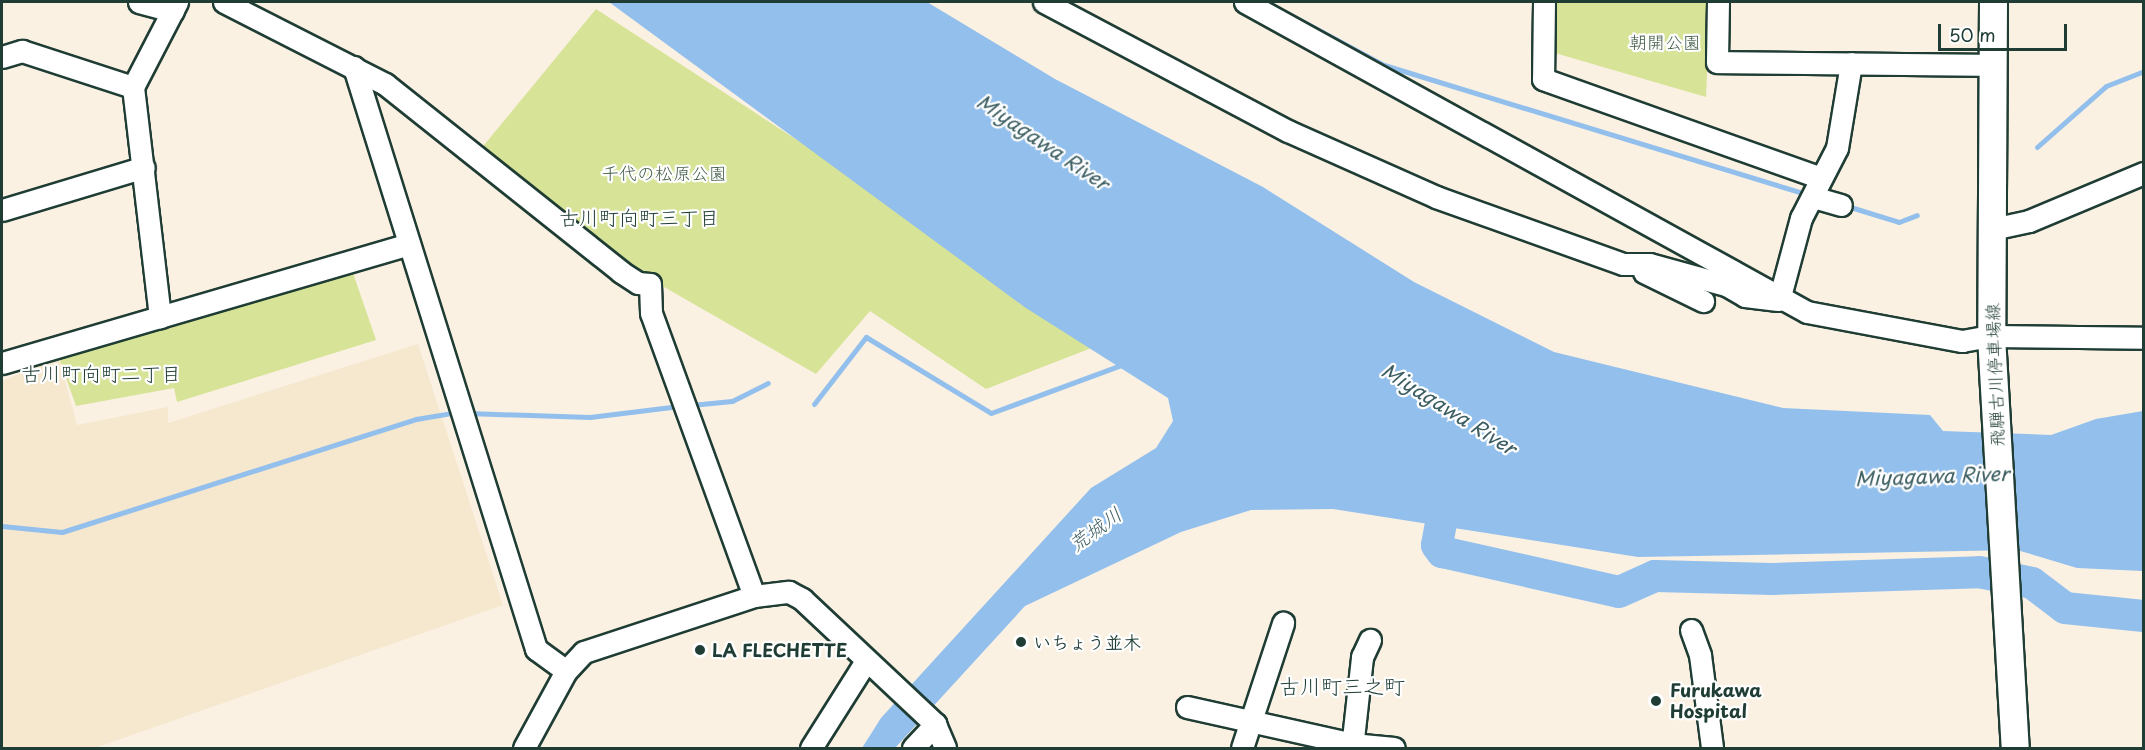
<!DOCTYPE html>
<meta charset="utf-8">
<style>
body{margin:0}
#map{position:relative;width:2145px;height:750px;overflow:hidden;background:#faf1e3;font-family:"Playpen Sans","Klee One",sans-serif}
div>[style]{position:absolute}
[style*='--x']{left:calc(var(--x)*1px);top:calc(var(--y)*1px);width:calc(var(--w)*1px);rotate:calc(var(--a)*1deg)}
.built>*{inset:0;background:#f6e7cf}
.green>*{inset:0;background:#d7e396}
.water>*{inset:0;background:#93bfec}
.stream>*{height:5px;margin:-2.5px;padding:0 2.5px;transform-origin:2.5px;border-radius:2.5px;background:#93bfec}
.river>*{height:32px;margin:-16px;padding:0 16px;transform-origin:16px;border-radius:16px;background:#93bfec}
.roads{filter:drop-shadow(2px 0 #1f3d34) drop-shadow(-2px 0 #1f3d34) drop-shadow(0 2px #1f3d34) drop-shadow(0 -2px #1f3d34)}
.minor>*{height:21px;margin:-10.5px;padding:0 10.5px;transform-origin:10.5px;border-radius:10.5px;background:#fff}
.major>*{height:27px;margin:-13.5px;padding:0 13.5px;transform-origin:13.5px;border-radius:13.5px;background:#fff}
.dots>*{width:16px;height:16px;translate:-50% -50%;box-sizing:border-box;border:3px solid #fff;border-radius:50%}
span{translate:-50% -50%;white-space:nowrap;text-align:center;line-height:1.15;-webkit-text-stroke:4.5px #fff;paint-order:stroke}
.park-label{font-size:18px;color:#445e48}
.street-label{font-size:18px;color:#1f3d34}
.poi-label{font-size:18px;color:#1f3d34;font-weight:700}
.left{translate:0 -50%;text-align:left}
.water-label{font-size:20px;color:#3c5e62;font-style:italic}
.neighbourhood-label{font-size:20px;color:#1f3d34}
.quarter-label{font-size:21px;color:#1f3d34}
.frame{position:absolute;inset:0;border:3px solid #1f3d34;pointer-events:none}
.scale{position:absolute;left:1938px;top:24px;width:129px;height:27px;box-sizing:border-box;border:3px solid #1f3d34;border-top:0;padding-left:8px;font-size:18px;line-height:21px;white-space:nowrap;color:#1f3d34;-webkit-text-stroke:4px #fff;paint-order:stroke}
</style>
<div id="map">
<div class="built">
<div style="clip-path:polygon(418px 344px,503px 605px,95px 748px,2px 748px,2px 381px,59px 358px,77px 425px,168px 407px,168px 423px)"></div>
</div>
<div class="green">
<div style="clip-path:polygon(1549px 2px,1710px 2px,1706px 97px,1548px 51px)"></div>
<div style="clip-path:polygon(596px 9px,1107px 342px,986px 389px,870px 311px,816px 374px,603px 252px,480px 150px)"></div>
<div style="clip-path:polygon(353px 273px,376px 340px,177px 402px,174px 388px,76px 406px,59px 358px)"></div>
</div>
<div class="water">
<div style="clip-path:polygon(609px 2px,927px 2px,1055px 79px,1263px 187px,1414px 282px,1554px 352px,1783px 408px,1930px 415px,1943px 431px,2051px 435px,2096px 419px,2143px 411px,2143px 571px,2077px 568px,2017px 550px,1638px 557px,1333px 509px,1251px 510px,1181px 532px,1025px 606px,895px 748px,862px 748px,881px 718px,1091px 488px,1156px 448px,1173px 421px,1168px 398px,1026px 308px)"></div>
</div>
<div class="stream">
<div style="--x:1285;--y:12;--w:112;--a:28.2"></div>
<div style="--x:1384;--y:65;--w:441;--a:17"></div>
<div style="--x:2037;--y:147;--w:92;--a:-41.5"></div>
<div style="--x:2106;--y:86;--w:41;--a:-21.5"></div>
<div style="--x:1847;--y:206;--w:54;--a:17.1"></div>
<div style="--x:1899;--y:222;--w:19;--a:-21"></div>
<div style="--x:814;--y:404;--w:85;--a:-52.2"></div>
<div style="--x:866;--y:337;--w:146;--a:31.3"></div>
<div style="--x:991;--y:413;--w:142;--a:-20.2"></div>
<div style="--x:691;--y:405;--w:41;--a:-5.6"></div>
<div style="--x:732;--y:401;--w:40;--a:-26.6"></div>
<div style="--x:467;--y:413;--w:123;--a:1.9"></div>
<div style="--x:590;--y:417;--w:90;--a:-7"></div>
<div style="--x:2;--y:526;--w:60;--a:5.7"></div>
<div style="--x:62;--y:532;--w:372;--a:-17.7"></div>
<div style="--x:416;--y:419;--w:43;--a:-9.5"></div>
</div>
<div class="river">
<div style="--x:1448;--y:484;--w:62;--a:100.2"></div>
<div style="--x:1437;--y:545;--w:9;--a:54"></div>
<div style="--x:1442;--y:552;--w:181;--a:12.7"></div>
<div style="--x:1619;--y:592;--w:39;--a:-24"></div>
<div style="--x:1655;--y:576;--w:117;--a:1.5"></div>
<div style="--x:1772;--y:579;--w:207;--a:-1.9"></div>
<div style="--x:1979;--y:572;--w:54;--a:11.7"></div>
<div style="--x:2032;--y:583;--w:41;--a:37.1"></div>
<div style="--x:2065;--y:608;--w:79;--a:5.8"></div>
</div>
<div class="roads">
<div class="minor">
<div style="--x:139;--y:2;--w:35;--a:15"></div>
<div style="--x:224;--y:2;--w:181;--a:27"></div>
<div style="--x:385;--y:84;--w:302;--a:38.5"></div>
<div style="--x:621;--y:272;--w:20;--a:33"></div>
<div style="--x:638;--y:283;--w:12;--a:5"></div>
<div style="--x:650;--y:284;--w:29;--a:88"></div>
<div style="--x:651;--y:313;--w:301;--a:70"></div>
<div style="--x:754;--y:596;--w:35;--a:-7"></div>
<div style="--x:789;--y:592;--w:15;--a:28"></div>
<div style="--x:802;--y:599;--w:183;--a:43.2"></div>
<div style="--x:935;--y:724;--w:26;--a:67"></div>
<div style="--x:1044;--y:2;--w:276;--a:27.9"></div>
<div style="--x:1288;--y:131;--w:162;--a:24"></div>
<div style="--x:1436;--y:197;--w:199;--a:19.7"></div>
<div style="--x:1623;--y:264;--w:26;--a:0"></div>
<div style="--x:1649;--y:264;--w:80;--a:15.3"></div>
<div style="--x:1726;--y:285;--w:22;--a:30"></div>
<div style="--x:1745;--y:296;--w:31;--a:7"></div>
<div style="--x:1245;--y:2;--w:642;--a:28.88"></div>
<div style="--x:1807;--y:312;--w:158;--a:10.6"></div>
<div style="--x:1962;--y:341;--w:29;--a:-10"></div>
<div style="--x:1991;--y:336;--w:153;--a:0.7"></div>
<div style="--x:1544;--y:2;--w:77;--a:90.7"></div>
<div style="--x:1543;--y:79;--w:295;--a:19.6"></div>
<div style="--x:1718;--y:2;--w:60;--a:91"></div>
<div style="--x:1717;--y:62;--w:275;--a:0.6"></div>
<div style="--x:2;--y:57;--w:21;--a:-17"></div>
<div style="--x:22;--y:51;--w:117;--a:18"></div>
<div style="--x:354;--y:67;--w:610;--a:72.63"></div>
<div style="--x:536;--y:649;--w:37;--a:36"></div>
<div style="--x:133;--y:87;--w:232;--a:83.3"></div>
<div style="--x:133;--y:87;--w:96;--a:-62.6"></div>
<div style="--x:1813;--y:197;--w:29;--a:16"></div>
<div style="--x:2;--y:210;--w:148;--a:-16.8"></div>
<div style="--x:1992;--y:229;--w:38;--a:-12"></div>
<div style="--x:2029;--y:221;--w:125;--a:-22.7"></div>
<div style="--x:1644;--y:272;--w:66;--a:26.2"></div>
<div style="--x:1779;--y:300;--w:85;--a:-75"></div>
<div style="--x:1801;--y:218;--w:79;--a:-62.8"></div>
<div style="--x:1837;--y:148;--w:86;--a:-80.6"></div>
<div style="--x:2;--y:363;--w:424;--a:-16.3"></div>
<div style="--x:1691;--y:630;--w:27;--a:70"></div>
<div style="--x:1700;--y:655;--w:94;--a:82.6"></div>
<div style="--x:1187;--y:707;--w:169;--a:12.6"></div>
<div style="--x:1352;--y:744;--w:42;--a:5.4"></div>
<div style="--x:524;--y:748;--w:88;--a:-61.4"></div>
<div style="--x:566;--y:671;--w:26;--a:-47"></div>
<div style="--x:584;--y:652;--w:179;--a:-18.2"></div>
<div style="--x:811;--y:748;--w:103;--a:-57.7"></div>
<div style="--x:913;--y:748;--w:33;--a:-47"></div>
<div style="--x:1242;--y:748;--w:132;--a:-71.8"></div>
<div style="--x:1352;--y:748;--w:92;--a:-83.7"></div>
<div style="--x:1362;--y:657;--w:19;--a:-65"></div>
</div>
<div class="major">
<div style="--x:1993;--y:2;--w:334;--a:90.3"></div>
<div style="--x:1991;--y:336;--w:413;--a:86.7"></div>
</div>
</div>
<div class="dots">
<div style="left:1021px;top:642px;background:#1f3d34"></div>
<div style="left:700px;top:650px;background:#1f3d34"></div>
<div style="left:1656px;top:701px;background:#1f3d34"></div>
</div>
<div class="park-label">
<span style="left:1665px;top:42px">朝開公園</span>
<span style="left:664px;top:173px">千代の松原公園</span>
</div>
<div class="street-label">
<span style="left:1995px;top:375px;rotate:-92deg">飛騨古川停車場線</span>
</div>
<div class="poi-label">
<span class="left" style="left:1033px;top:642px">いちょう並木</span>
<span class="left" style="left:712px;top:650px">LA FLECHETTE</span>
<span class="left" style="left:1670px;top:701px">Furukawa<br>Hospital</span>
</div>
<div class="water-label">
<span style="left:1043px;top:142px;rotate:34deg">Miyagawa River</span>
<span style="left:1449px;top:409px;rotate:32deg">Miyagawa River</span>
<span style="left:1932px;top:476px;rotate:-2deg">Miyagawa River</span>
<span style="left:1095px;top:529px;rotate:-36deg">荒城川</span>
</div>
<div class="neighbourhood-label">
<span style="left:639px;top:217px">古川町向町三丁目</span>
<span style="left:101px;top:373px">古川町向町二丁目</span>
</div>
<div class="quarter-label">
<span style="left:1342px;top:685px">古川町三之町</span>
</div>
<div class="frame"></div>
<div class="scale">50 m</div>
</div>
